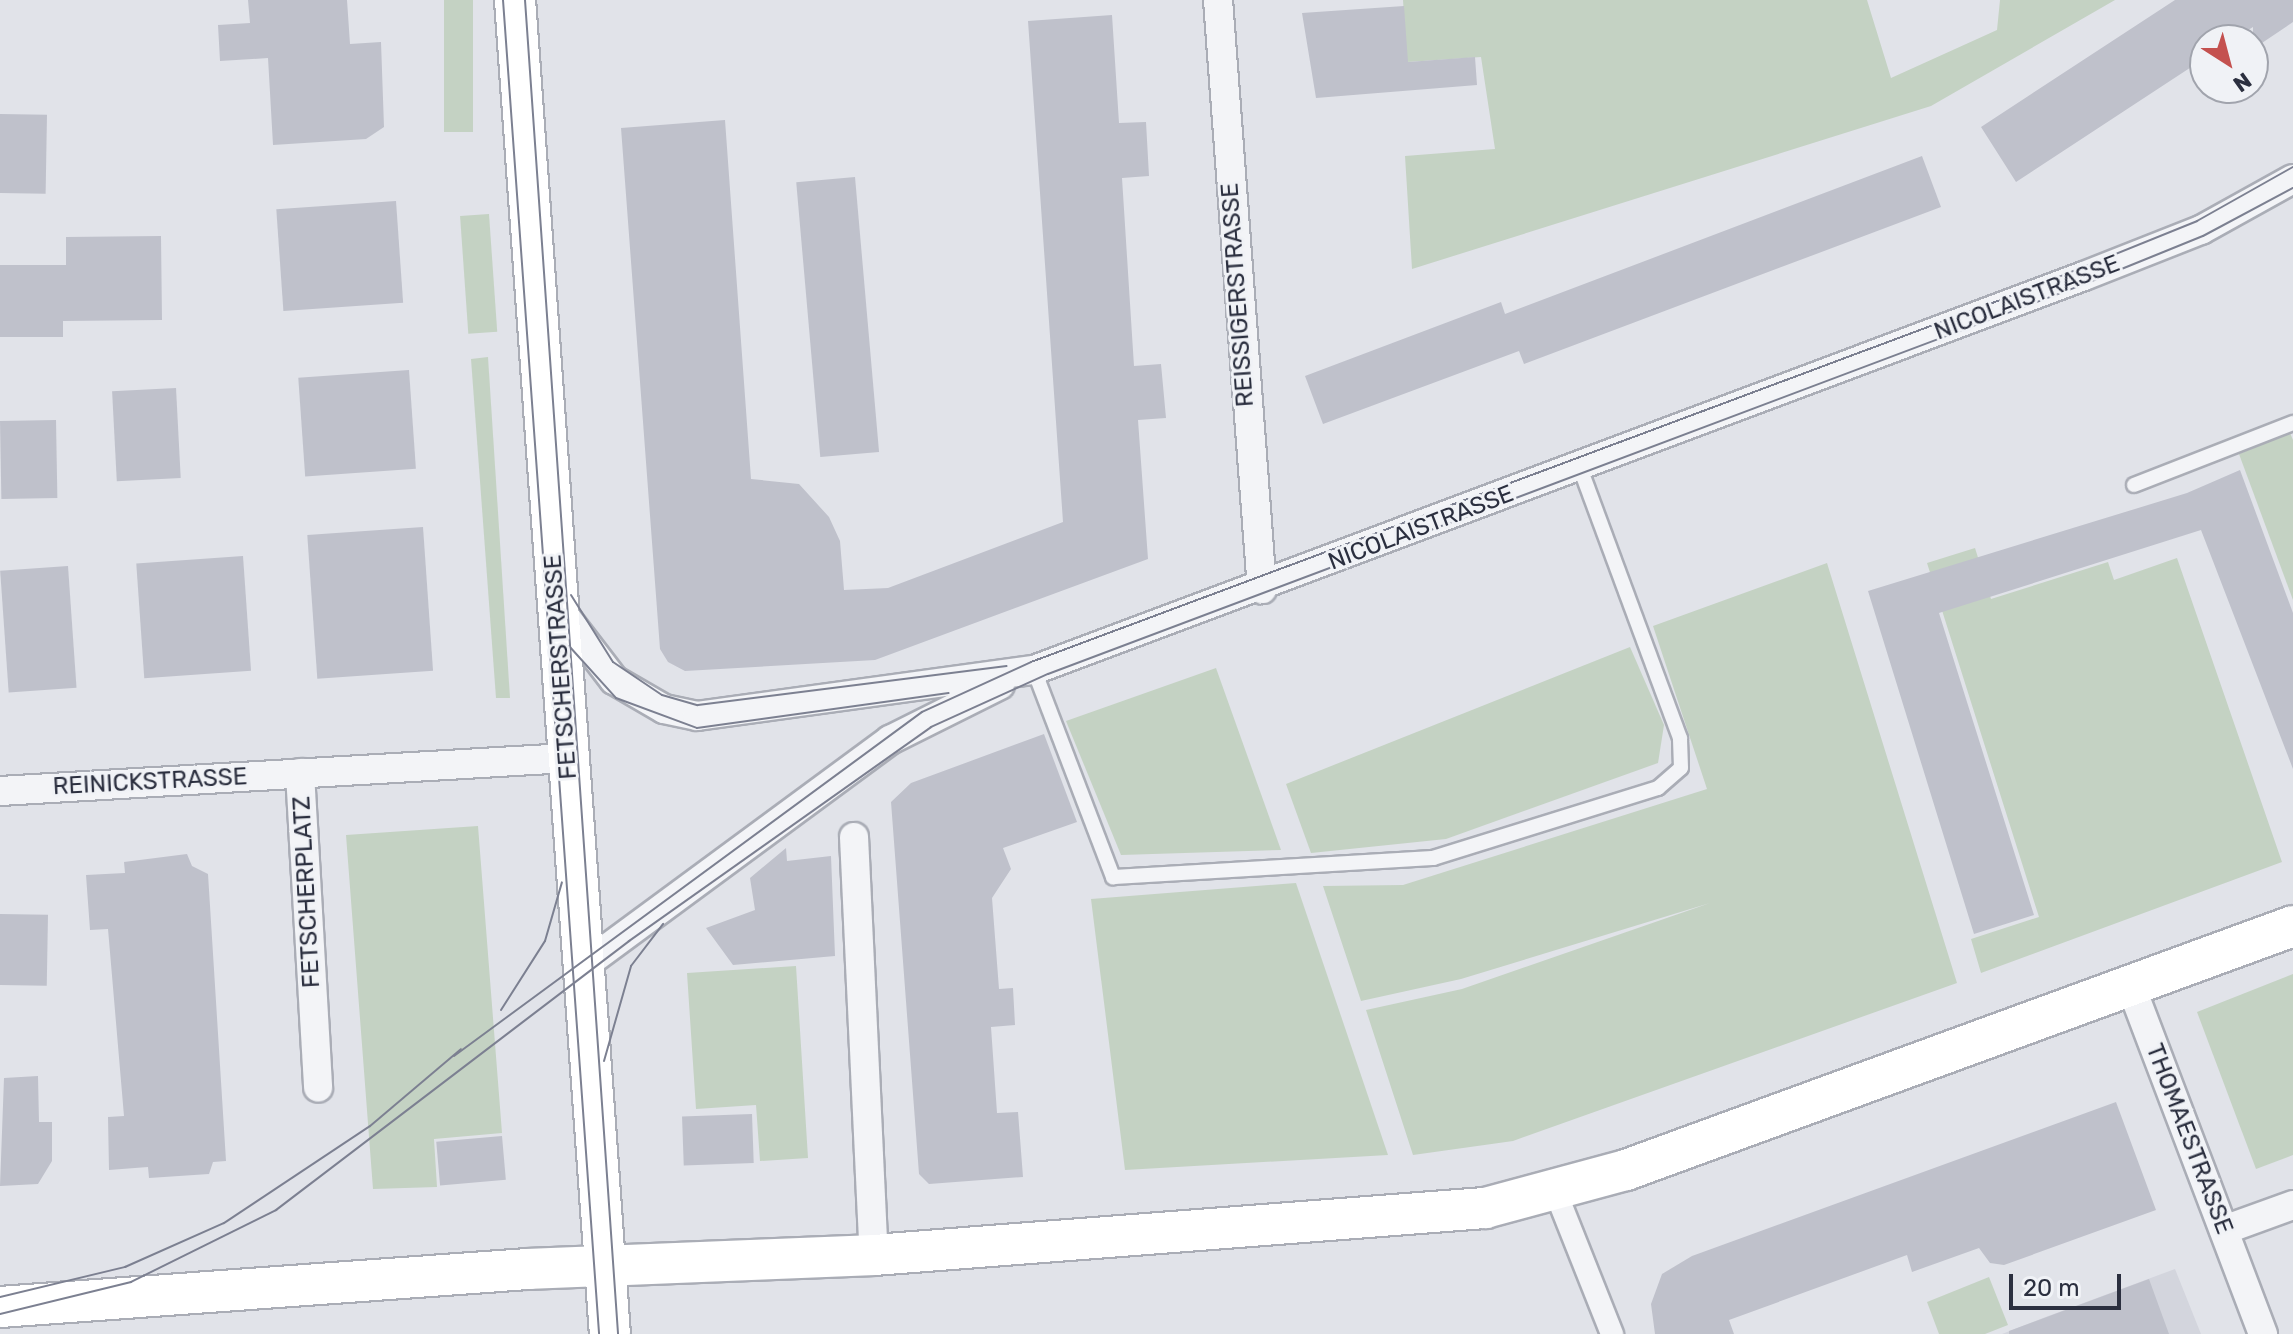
<!DOCTYPE html>
<style>
body{margin:0}
#map{position:relative;width:2293px;height:1334px;overflow:hidden;background:#e1e3e9;font-family:Rubik,sans-serif}
div>[style]{position:absolute}
[style*='--x']{left:calc(var(--x)*1px);top:calc(var(--y)*1px);width:calc(var(--w)*1px);rotate:calc(var(--a)*1deg)}
.built>*{inset:0;background:#d3d5dd}
.green>*{inset:0;background:#c4d2c3;transform-origin:0 0}
.building>*{inset:0;background:#bfc1cb;transform-origin:0 0}
.roads{filter:drop-shadow(2px 0 #aaadb6) drop-shadow(-2px 0 #aaadb6) drop-shadow(0 2px #aaadb6) drop-shadow(0 -2px #aaadb6)}
.service>*{height:14px;margin:-7px;padding:0 7px;transform-origin:7px;border-radius:7px;background:#f3f4f7}
.pedestrian>*{height:22px;margin:-11px;padding:0 11px;transform-origin:11px;border-radius:11px;background:#f3f4f7}
.minor>*{height:28px;margin:-14px;padding:0 14px;transform-origin:14px;border-radius:14px;background:#f3f4f7}
.secondary>*{height:40px;margin:-20px;padding:0 20px;transform-origin:20px;border-radius:20px;background:#fff}
.tram>*{height:2px;margin:-1px;padding:0 1px;transform-origin:1px;border-radius:1px;background:#7c8091}
span{translate:-50% -50%;white-space:nowrap;text-align:center;line-height:1.15;-webkit-text-stroke:6px #f0f2f6;paint-order:stroke}
.street-label{font-size:24px;color:#2b2f3f}
.north{position:absolute;left:2189px;top:24px;width:80px;height:80px;box-sizing:border-box;background:#f0f2f6;border:2px solid #a1a4ad;border-radius:50%;rotate:144deg;font-size:22px;font-weight:700;line-height:32px;text-align:center;color:#2b2f3f}
.north::after{content:'';display:block;margin:auto;width:28px;height:36px;background:#c4514f;clip-path:polygon(50% 0,100% 100%,50% 72%,0 100%)}
.scale{position:absolute;left:2009px;top:1274px;width:112px;height:36px;box-sizing:border-box;border:4px solid #2b2f3f;border-top:0;padding-left:10px;font-size:24px;line-height:28px;white-space:nowrap;color:#2b2f3f;-webkit-text-stroke:6px #f0f2f6;paint-order:stroke}
</style>
<div id="map">
<div class="built">
<div style="clip-path:polygon(2175px 1269px,2201px 1334px,2002px 1334px,2043px 1318px)"></div>
</div>
<div class="green">
<div style="left:444px;top:0;width:29px;height:132px"></div>
<div style="clip-path:polygon(1403px 0,1867px 0,1891px 78px,1997px 30px,2000px 0,2115px 0,1931px 106px,1412px 269px,1405px 156px,1495px 149px,1481px 57px,1407px 62px)"></div>
<div style="left:489px;top:214px;width:118px;height:29px;rotate:86deg"></div>
<div style="clip-path:polygon(488px 357px,510px 698px,496px 698px,471px 359px)"></div>
<div style="clip-path:polygon(2290px 433px,2293px 440px,2293px 600px,2239px 454px)"></div>
<div style="clip-path:polygon(1975px 548px,1991px 599px,2108px 562px,2114px 580px,2177px 558px,2282px 862px,1981px 973px,1971px 939px,2039px 917px,1927px 563px)"></div>
<div style="clip-path:polygon(1827px 563px,1957px 983px,1513px 1141px,1413px 1155px,1366px 1010px,1462px 989px,1710px 903px,1461px 979px,1361px 1001px,1323px 886px,1403px 885px,1707px 789px,1653px 626px)"></div>
<div style="clip-path:polygon(1630px 647px,1664px 725px,1658px 763px,1446px 839px,1311px 853px,1286px 784px)"></div>
<div style="clip-path:polygon(1216px 668px,1281px 850px,1121px 855px,1066px 721px)"></div>
<div style="clip-path:polygon(478px 826px,502px 1133px,434px 1139px,437px 1187px,373px 1189px,346px 835px)"></div>
<div style="clip-path:polygon(1296px 883px,1388px 1155px,1125px 1170px,1091px 899px)"></div>
<div style="clip-path:polygon(796px 966px,808px 1158px,760px 1161px,756px 1105px,696px 1109px,687px 973px)"></div>
<div style="clip-path:polygon(2293px 974px,2293px 1155px,2256px 1169px,2197px 1012px)"></div>
<div style="clip-path:polygon(1989px 1277px,2008px 1325px,1985px 1334px,1939px 1334px,1927px 1302px)"></div>
</div>
<div class="building">
<div style="clip-path:polygon(248px 0,347px 0,350px 44px,381px 42px,384px 127px,366px 139px,273px 145px,268px 58px,220px 61px,218px 25px,250px 23px)"></div>
<div style="clip-path:polygon(2175px 0,2293px 0,2293px 22px,2253px 49px,2253px 27px,2232px 40px,2205px 40px,2205px 58px,2016px 182px,1981px 127px)"></div>
<div style="clip-path:polygon(1404px 6px,1408px 62px,1475px 57px,1477px 85px,1316px 98px,1302px 13px)"></div>
<div style="clip-path:polygon(1112px 15px,1119px 123px,1146px 122px,1149px 176px,1122px 178px,1134px 366px,1161px 364px,1166px 418px,1138px 420px,1148px 559px,875px 660px,685px 671px,668px 662px,660px 649px,621px 128px,725px 120px,751px 479px,799px 484px,829px 517px,840px 541px,844px 590px,888px 588px,1063px 522px,1028px 21px)"></div>
<div style="left:0;top:114px;width:47px;height:79px;rotate:1deg"></div>
<div style="clip-path:polygon(1922px 156px,1941px 207px,1524px 364px,1519px 351px,1323px 424px,1305px 376px,1501px 302px,1505px 314px)"></div>
<div style="left:855px;top:177px;width:276px;height:59px;rotate:85deg"></div>
<div style="left:396px;top:201px;width:102px;height:120px;rotate:86deg"></div>
<div style="clip-path:polygon(161px 236px,162px 320px,63px 321px,63px 337px,0 337px,0 265px,66px 265px,66px 237px)"></div>
<div style="left:409px;top:370px;width:99px;height:111px;rotate:86deg"></div>
<div style="left:176px;top:388px;width:90px;height:64px;rotate:87deg"></div>
<div style="left:56px;top:420px;width:78px;height:56px;rotate:89deg"></div>
<div style="clip-path:polygon(2240px 470px,2293px 613px,2293px 769px,2201px 530px,1939px 613px,2034px 915px,1974px 934px,1868px 591px,2187px 493px)"></div>
<div style="left:423px;top:527px;width:144px;height:116px;rotate:86deg"></div>
<div style="left:243px;top:556px;width:115px;height:107px;rotate:86deg"></div>
<div style="left:68px;top:566px;width:122px;height:68px;rotate:86deg"></div>
<div style="clip-path:polygon(1044px 734px,1077px 822px,1003px 848px,1011px 869px,992px 898px,999px 989px,1013px 988px,1015px 1025px,991px 1027px,997px 1113px,1018px 1112px,1023px 1177px,929px 1184px,919px 1174px,891px 802px,911px 783px)"></div>
<div style="clip-path:polygon(786px 848px,787px 861px,831px 856px,835px 956px,733px 965px,706px 928px,755px 910px,750px 878px)"></div>
<div style="clip-path:polygon(187px 854px,192px 866px,208px 874px,226px 1161px,213px 1162px,209px 1174px,149px 1178px,148px 1167px,109px 1170px,108px 1117px,124px 1116px,108px 929px,90px 930px,86px 875px,125px 873px,124px 862px)"></div>
<div style="left:0;top:914px;width:48px;height:71px;rotate:1deg"></div>
<div style="clip-path:polygon(38px 1076px,39px 1122px,52px 1122px,52px 1161px,38px 1184px,0 1186px,4px 1078px)"></div>
<div style="clip-path:polygon(2116px 1102px,2156px 1210px,2004px 1265px,1990px 1263px,1979px 1248px,1912px 1272px,1907px 1255px,1729px 1320px,1734px 1334px,1655px 1334px,1651px 1304px,1662px 1274px,1692px 1256px)"></div>
<div style="left:752px;top:1114px;width:49px;height:70px;rotate:88deg"></div>
<div style="left:502px;top:1136px;width:44px;height:66px;rotate:85deg"></div>
<div style="clip-path:polygon(2149px 1279px,2169px 1334px,2009px 1334px,2009px 1331px)"></div>
</div>
<div class="roads">
<div class="service">
<div style="--x:2134;--y:485;--w:171;--a:-21.3"></div>
<div style="--x:1034;--y:670;--w:222;--a:69.1"></div>
<div style="--x:1113;--y:877;--w:321;--a:-3.4"></div>
<div style="--x:1433;--y:858;--w:236;--a:-17.3"></div>
<div style="--x:1658;--y:788;--w:30;--a:-41"></div>
<div style="--x:1681;--y:768;--w:30;--a:-92"></div>
<div style="--x:1680;--y:738;--w:289;--a:-110.3"></div>
</div>
<div class="pedestrian">
<div style="--x:1556;--y:1193;--w:152;--a:68.3"></div>
</div>
<div class="minor">
<div style="--x:1218;--y:0;--w:591;--a:85.73"></div>
<div style="--x:561;--y:611;--w:87;--a:52.5"></div>
<div style="--x:614;--y:680;--w:58;--a:30.1"></div>
<div style="--x:664;--y:709;--w:34;--a:12"></div>
<div style="--x:697;--y:716;--w:340;--a:-7.8"></div>
<div style="--x:1034;--y:670;--w:1121;--a:-20.57"></div>
<div style="--x:2084;--y:276;--w:126;--a:-21.5"></div>
<div style="--x:2201;--y:230;--w:105;--a:-29"></div>
<div style="--x:300;--y:773;--w:315;--a:86.7"></div>
<div style="--x:0;--y:791;--w:568;--a:-3.33"></div>
<div style="--x:854;--y:837;--w:418;--a:87.3"></div>
<div style="--x:582;--y:967;--w:383;--a:-36.4"></div>
<div style="--x:890;--y:740;--w:123;--a:-26.6"></div>
<div style="--x:2132;--y:989;--w:369;--a:69.2"></div>
<div style="--x:2224;--y:1230;--w:73;--a:-19.9"></div>
</div>
<div class="secondary">
<div style="--x:515;--y:0;--w:1337;--a:85.93"></div>
<div style="--x:0;--y:1307;--w:529;--a:-4.12"></div>
<div style="--x:528;--y:1269;--w:346;--a:-2.3"></div>
<div style="--x:874;--y:1255;--w:613;--a:-4.4"></div>
<div style="--x:1485;--y:1208;--w:146;--a:-15.1"></div>
<div style="--x:1626;--y:1170;--w:710;--a:-20.09"></div>
</div>
</div>
<div class="tram">
<div style="--x:503;--y:0;--w:1337;--a:85.88"></div>
<div style="--x:525;--y:0;--w:1337;--a:86.01"></div>
<div style="--x:571;--y:595;--w:79;--a:57.9"></div>
<div style="--x:613;--y:662;--w:59;--a:34"></div>
<div style="--x:662;--y:695;--w:37;--a:16"></div>
<div style="--x:698;--y:705;--w:311;--a:-7.2"></div>
<div style="--x:569;--y:646;--w:70;--a:47.9"></div>
<div style="--x:616;--y:698;--w:86;--a:20.3"></div>
<div style="--x:697;--y:728;--w:254;--a:-7.9"></div>
<div style="--x:501;--y:1010;--w:82;--a:-57.5"></div>
<div style="--x:545;--y:941;--w:61;--a:-73.9"></div>
<div style="--x:454;--y:1056;--w:581;--a:-36.32"></div>
<div style="--x:922;--y:712;--w:120;--a:-24.6"></div>
<div style="--x:1031;--y:662;--w:1055;--a:-20.48"></div>
<div style="--x:2019;--y:293;--w:192;--a:-22"></div>
<div style="--x:2197;--y:221;--w:110;--a:-29.4"></div>
<div style="--x:604;--y:1061;--w:99;--a:-74.1"></div>
<div style="--x:631;--y:966;--w:53;--a:-52.7"></div>
<div style="--x:0;--y:1297;--w:129;--a:-13.5"></div>
<div style="--x:125;--y:1267;--w:108;--a:-24"></div>
<div style="--x:224;--y:1223;--w:175;--a:-33.6"></div>
<div style="--x:370;--y:1126;--w:119;--a:-40.2"></div>
<div style="--x:0;--y:1314;--w:135;--a:-13.7"></div>
<div style="--x:131;--y:1282;--w:162;--a:-26.4"></div>
<div style="--x:276;--y:1210;--w:444;--a:-37.3"></div>
<div style="--x:629;--y:941;--w:370;--a:-35.3"></div>
<div style="--x:931;--y:727;--w:128;--a:-24.4"></div>
<div style="--x:1048;--y:674;--w:1110;--a:-20.62"></div>
<div style="--x:2087;--y:283;--w:125;--a:-22.1"></div>
<div style="--x:2203;--y:236;--w:102;--a:-28.1"></div>
</div>
<div class="street-label">
<span style="left:1238px;top:295px;rotate:-94deg">REISSIGERSTRASSE</span>
<span style="left:2027px;top:298px;rotate:-21deg">NICOLAISTRASSE</span>
<span style="left:1421px;top:528px;rotate:-21deg">NICOLAISTRASSE</span>
<span style="left:561px;top:667px;rotate:-94deg">FETSCHERSTRASSE</span>
<span style="left:150px;top:782px;rotate:-3deg">REINICKSTRASSE</span>
<span style="left:307px;top:892px;rotate:-93deg">FETSCHERPLATZ</span>
<span style="left:2189px;top:1139px;rotate:69deg">THOMAESTRASSE</span>
</div>
<div class="north">N</div>
<div class="scale">20 m</div>
</div>
